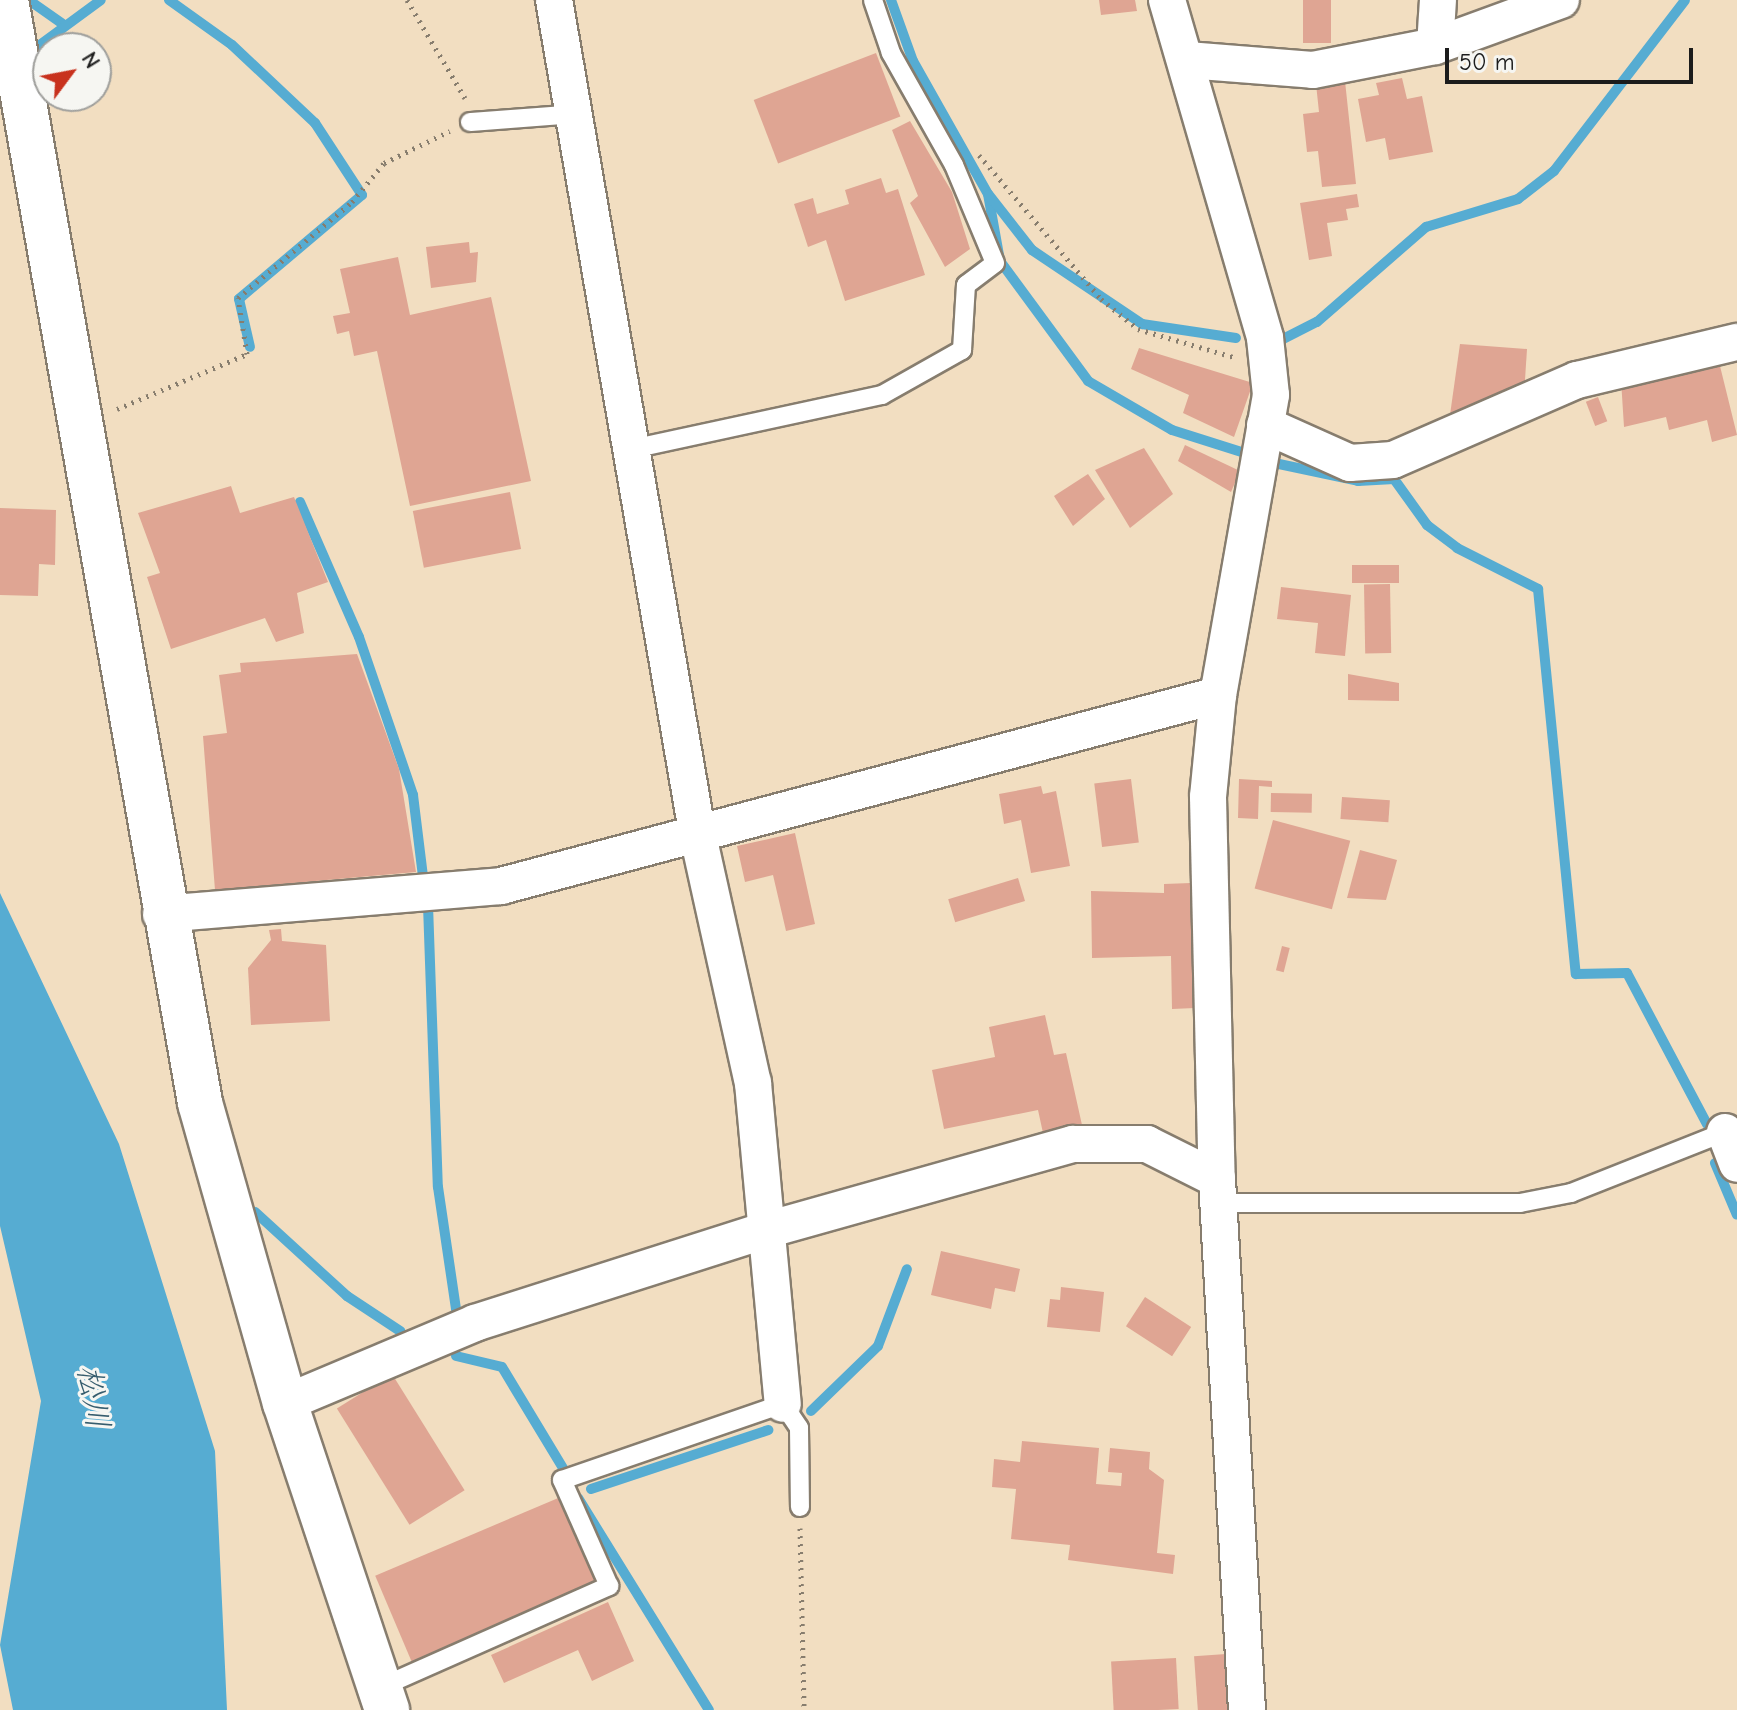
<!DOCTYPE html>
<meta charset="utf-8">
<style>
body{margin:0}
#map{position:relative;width:1737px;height:1710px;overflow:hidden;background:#f2dec1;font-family:"Comic Neue","Klee One",sans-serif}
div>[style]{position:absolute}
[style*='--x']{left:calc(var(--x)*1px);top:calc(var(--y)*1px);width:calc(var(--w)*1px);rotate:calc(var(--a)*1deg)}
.water>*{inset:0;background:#56acd2}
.stream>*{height:10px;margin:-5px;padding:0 5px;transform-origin:5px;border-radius:5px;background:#56acd2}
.building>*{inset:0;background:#dfa593;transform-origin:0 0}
.path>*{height:5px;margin-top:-2.5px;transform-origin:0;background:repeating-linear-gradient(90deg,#877d6e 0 2px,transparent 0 8px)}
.roads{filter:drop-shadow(2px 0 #877d6e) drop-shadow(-2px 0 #877d6e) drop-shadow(0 2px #877d6e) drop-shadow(0 -2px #877d6e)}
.lane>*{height:18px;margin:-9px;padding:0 9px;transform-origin:9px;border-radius:9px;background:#fff}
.street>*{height:36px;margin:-18px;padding:0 18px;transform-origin:18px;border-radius:18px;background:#fff}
.secondary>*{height:44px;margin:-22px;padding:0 22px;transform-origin:22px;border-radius:22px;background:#fff}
span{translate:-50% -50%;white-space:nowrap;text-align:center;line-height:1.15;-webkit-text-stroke:6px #f6f6f2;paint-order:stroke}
.water-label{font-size:32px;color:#365d6e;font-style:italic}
.north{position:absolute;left:32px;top:32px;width:80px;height:80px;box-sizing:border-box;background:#f6f6f2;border:2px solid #9f9f9c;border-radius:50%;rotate:58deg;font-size:22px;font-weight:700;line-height:32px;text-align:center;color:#1c1c1c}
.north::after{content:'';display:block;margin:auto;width:28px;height:36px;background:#c8321e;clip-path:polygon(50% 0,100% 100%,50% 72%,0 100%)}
.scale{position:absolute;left:1445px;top:48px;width:248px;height:36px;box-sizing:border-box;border:4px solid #1c1c1c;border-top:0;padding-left:10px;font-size:24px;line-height:28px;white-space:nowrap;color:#1c1c1c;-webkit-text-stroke:6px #f6f6f2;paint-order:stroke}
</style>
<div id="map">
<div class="water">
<div style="clip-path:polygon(0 893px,119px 1144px,215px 1451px,227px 1710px,13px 1710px,0 1645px,41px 1401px,0 1226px)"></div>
</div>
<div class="stream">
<div style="--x:169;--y:0;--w:77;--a:35.5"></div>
<div style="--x:232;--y:45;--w:114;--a:43.2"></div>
<div style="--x:315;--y:123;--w:86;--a:56.9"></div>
<div style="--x:362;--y:195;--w:161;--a:139.8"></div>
<div style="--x:239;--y:299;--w:49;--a:77.1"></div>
<div style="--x:891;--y:0;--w:65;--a:70.2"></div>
<div style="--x:913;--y:61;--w:153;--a:60.6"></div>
<div style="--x:988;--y:194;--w:68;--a:79.8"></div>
<div style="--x:1000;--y:261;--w:149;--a:53.7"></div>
<div style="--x:1088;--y:381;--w:97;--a:30.3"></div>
<div style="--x:1172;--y:430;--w:77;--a:17.5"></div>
<div style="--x:30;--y:1;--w:39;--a:35"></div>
<div style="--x:37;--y:47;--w:79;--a:-36.3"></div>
<div style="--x:989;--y:195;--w:70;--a:52"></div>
<div style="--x:1032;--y:250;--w:133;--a:33.9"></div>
<div style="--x:1142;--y:324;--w:95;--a:8.5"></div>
<div style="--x:1283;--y:339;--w:38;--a:-27"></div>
<div style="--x:1317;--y:322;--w:145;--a:-41.1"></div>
<div style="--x:1426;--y:227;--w:96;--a:-16.9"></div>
<div style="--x:1518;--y:199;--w:46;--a:-37.9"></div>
<div style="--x:1554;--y:171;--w:215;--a:-52.5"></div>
<div style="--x:1279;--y:464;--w:81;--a:12.1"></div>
<div style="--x:1358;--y:481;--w:36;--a:-3"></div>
<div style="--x:1394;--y:479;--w:57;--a:54.3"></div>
<div style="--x:1427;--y:525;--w:38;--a:37"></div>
<div style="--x:1457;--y:548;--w:91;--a:26.8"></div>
<div style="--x:1538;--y:589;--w:387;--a:84.4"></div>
<div style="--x:1576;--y:974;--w:51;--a:-1.1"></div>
<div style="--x:1627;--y:973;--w:171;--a:62.1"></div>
<div style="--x:300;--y:502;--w:147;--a:66.4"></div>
<div style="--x:359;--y:637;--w:167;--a:71.1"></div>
<div style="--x:413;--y:795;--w:82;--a:83"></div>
<div style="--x:428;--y:905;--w:282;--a:88"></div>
<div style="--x:438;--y:1187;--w:129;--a:81.6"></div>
<div style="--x:1715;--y:1163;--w:56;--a:67.1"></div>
<div style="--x:255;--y:1212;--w:125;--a:42.4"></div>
<div style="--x:347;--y:1296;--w:64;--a:33.4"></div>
<div style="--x:456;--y:1356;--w:47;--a:13.4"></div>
<div style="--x:502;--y:1367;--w:118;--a:58.9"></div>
<div style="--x:811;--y:1411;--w:93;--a:-44.1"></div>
<div style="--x:878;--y:1346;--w:82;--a:-69.4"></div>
<div style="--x:591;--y:1489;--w:187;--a:-18.4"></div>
<div style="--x:578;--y:1498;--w:249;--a:58.3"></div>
</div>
<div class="building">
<div style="clip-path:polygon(1099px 0,1135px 0,1137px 11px,1101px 15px)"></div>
<div style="left:1303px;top:0;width:28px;height:43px"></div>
<div style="left:876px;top:53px;width:68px;height:131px;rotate:69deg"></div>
<div style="clip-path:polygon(1402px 78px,1407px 99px,1422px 96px,1433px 152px,1389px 160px,1385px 138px,1366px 142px,1358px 99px,1379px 95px,1376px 83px)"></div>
<div style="clip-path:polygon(1345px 81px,1356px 184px,1322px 187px,1318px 151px,1307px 152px,1303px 114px,1319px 112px,1316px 84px)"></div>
<div style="clip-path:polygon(910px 121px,952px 192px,970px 249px,945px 267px,910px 203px,918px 196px,892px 130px)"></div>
<div style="clip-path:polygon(881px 178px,886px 193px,898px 189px,925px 275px,845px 301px,826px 240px,808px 247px,794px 204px,813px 198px,817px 214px,849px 204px,845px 190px)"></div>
<div style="clip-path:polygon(1357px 194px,1359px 207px,1346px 209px,1348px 220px,1327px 223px,1332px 256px,1309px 260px,1300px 203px)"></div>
<div style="clip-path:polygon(469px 242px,470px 253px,478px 252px,476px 282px,431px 288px,426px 247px)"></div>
<div style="clip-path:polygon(398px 257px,410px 315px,491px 297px,531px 481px,410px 506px,377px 351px,354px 356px,349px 331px,337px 334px,333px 316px,350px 313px,340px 269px)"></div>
<div style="clip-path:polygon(1460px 344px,1527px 349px,1524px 395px,1447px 436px)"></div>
<div style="clip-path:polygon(1139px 348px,1253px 383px,1234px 437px,1183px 413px,1189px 395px,1131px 369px)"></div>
<div style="clip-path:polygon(1699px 360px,1702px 371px,1720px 366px,1737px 435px,1712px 442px,1707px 420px,1669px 430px,1666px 417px,1624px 427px,1621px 380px)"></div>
<div style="left:1598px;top:397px;width:26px;height:13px;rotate:69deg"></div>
<div style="clip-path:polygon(1185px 445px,1240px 471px,1231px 492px,1178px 461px)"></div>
<div style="clip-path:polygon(1144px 448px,1173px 494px,1130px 528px,1095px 470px)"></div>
<div style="clip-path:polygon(1088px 474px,1105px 499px,1073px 526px,1054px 496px)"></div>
<div style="clip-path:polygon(231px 486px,240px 513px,294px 497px,328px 582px,297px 593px,304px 633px,276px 642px,265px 618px,171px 649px,147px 577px,160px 573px,138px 513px)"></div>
<div style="left:510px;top:492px;width:58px;height:99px;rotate:79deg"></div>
<div style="clip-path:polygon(0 508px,56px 510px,55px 565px,39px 564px,38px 596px,0 595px)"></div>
<div style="left:1352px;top:565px;width:47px;height:18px"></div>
<div style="left:1390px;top:584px;width:69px;height:26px;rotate:89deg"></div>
<div style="clip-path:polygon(1281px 587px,1351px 595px,1345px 656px,1315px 653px,1318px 623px,1277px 619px)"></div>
<div style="clip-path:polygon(357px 654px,399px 769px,416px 872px,215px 890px,203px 736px,227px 733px,219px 675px,241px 672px,240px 663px)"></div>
<div style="clip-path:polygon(1348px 674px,1399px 683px,1399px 701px,1348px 700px)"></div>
<div style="left:1131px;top:779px;width:64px;height:37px;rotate:83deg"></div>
<div style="clip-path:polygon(1239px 779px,1272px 781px,1272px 787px,1259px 786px,1258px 819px,1238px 818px)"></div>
<div style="clip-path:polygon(1041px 786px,1043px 794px,1056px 791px,1070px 866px,1031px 873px,1021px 820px,1004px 824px,999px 794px)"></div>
<div style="left:1271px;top:793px;width:41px;height:19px;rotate:1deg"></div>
<div style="left:1342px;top:797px;width:48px;height:22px;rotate:4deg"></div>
<div style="left:1273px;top:820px;width:80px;height:71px;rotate:15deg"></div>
<div style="clip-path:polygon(795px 833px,815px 924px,786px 931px,773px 875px,745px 882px,737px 846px)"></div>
<div style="clip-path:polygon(1360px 850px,1397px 860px,1386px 900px,1347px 898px)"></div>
<div style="left:1018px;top:878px;width:24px;height:73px;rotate:73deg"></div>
<div style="clip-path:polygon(1191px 883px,1195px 1008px,1172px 1009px,1171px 956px,1092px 958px,1091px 891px,1164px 893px,1164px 884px)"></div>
<div style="clip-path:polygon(281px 929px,282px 941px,326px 945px,330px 1021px,251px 1025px,248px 968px,271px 940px,269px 930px)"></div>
<div style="left:1282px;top:946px;width:8px;height:25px;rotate:14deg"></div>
<div style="clip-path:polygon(1045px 1015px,1054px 1055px,1066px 1053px,1082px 1125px,1043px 1133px,1038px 1110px,944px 1129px,932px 1070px,995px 1057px,989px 1027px)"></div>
<div style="clip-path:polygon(941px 1251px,1020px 1269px,1015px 1292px,995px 1288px,991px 1309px,931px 1295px)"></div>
<div style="clip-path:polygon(1061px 1287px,1104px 1292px,1100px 1332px,1047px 1327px,1050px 1299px,1060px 1300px)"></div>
<div style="left:1145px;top:1297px;width:55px;height:35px;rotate:33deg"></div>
<div style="left:392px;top:1374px;width:137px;height:65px;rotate:58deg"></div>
<div style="clip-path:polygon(1022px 1441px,1099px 1448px,1096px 1484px,1121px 1486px,1122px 1473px,1108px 1472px,1110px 1448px,1150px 1452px,1149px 1469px,1164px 1480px,1157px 1553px,1175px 1555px,1173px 1574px,1068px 1560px,1070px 1545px,1011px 1539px,1016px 1489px,992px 1487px,994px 1459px,1020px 1462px)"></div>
<div style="left:563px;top:1496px;width:95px;height:204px;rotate:67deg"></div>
<div style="clip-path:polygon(608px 1602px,634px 1661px,592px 1681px,578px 1650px,504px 1683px,491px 1655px)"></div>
<div style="left:1226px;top:1654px;width:56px;height:32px;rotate:86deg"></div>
<div style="left:1176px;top:1658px;width:51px;height:65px;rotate:87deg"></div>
</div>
<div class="path">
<div style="--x:407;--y:0;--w:114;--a:59.4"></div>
<div style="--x:979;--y:155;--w:189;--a:49.7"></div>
<div style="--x:1101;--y:299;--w:48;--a:39"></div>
<div style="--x:1138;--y:329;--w:100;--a:16.3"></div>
<div style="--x:117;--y:409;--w:141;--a:-22.9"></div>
<div style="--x:247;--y:354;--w:57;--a:-99.1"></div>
<div style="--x:238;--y:298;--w:149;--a:-40.1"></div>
<div style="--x:352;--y:202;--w:50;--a:-50.6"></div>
<div style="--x:384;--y:163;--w:73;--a:-25.9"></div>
<div style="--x:800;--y:1528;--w:182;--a:88.7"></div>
</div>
<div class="roads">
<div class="lane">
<div style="--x:470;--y:122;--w:106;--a:-4.3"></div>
<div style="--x:632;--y:449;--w:256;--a:-12.2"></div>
<div style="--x:882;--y:395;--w:92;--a:-29.4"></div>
<div style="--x:962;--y:350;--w:65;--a:-86.5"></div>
<div style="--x:966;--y:285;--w:36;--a:-37"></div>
<div style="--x:995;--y:263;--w:106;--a:-112.7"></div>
<div style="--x:954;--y:165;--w:129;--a:-119.4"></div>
<div style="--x:891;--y:53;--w:56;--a:-108.8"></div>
<div style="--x:1219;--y:1203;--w:301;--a:0"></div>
<div style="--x:1520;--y:1203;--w:52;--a:-11.1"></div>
<div style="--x:1571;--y:1193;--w:166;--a:-21.6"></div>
<div style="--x:379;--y:1688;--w:252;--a:-23.9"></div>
<div style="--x:609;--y:1586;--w:116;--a:-113.9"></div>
<div style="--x:562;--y:1480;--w:234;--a:-19"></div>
<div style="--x:783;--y:1404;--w:29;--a:56"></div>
<div style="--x:799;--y:1428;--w:79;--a:89.3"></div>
</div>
<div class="street">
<div style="--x:554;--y:0;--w:843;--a:80.24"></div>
<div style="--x:697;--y:831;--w:258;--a:77.5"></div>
<div style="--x:753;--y:1083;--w:322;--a:84.7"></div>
<div style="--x:1167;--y:0;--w:352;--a:73.8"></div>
<div style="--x:1265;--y:338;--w:57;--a:84"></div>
<div style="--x:1271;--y:395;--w:305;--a:100"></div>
<div style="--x:1218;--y:695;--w:102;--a:95.6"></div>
<div style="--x:1208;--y:797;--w:382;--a:88.7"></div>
<div style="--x:1217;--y:1179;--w:532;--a:86.77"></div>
<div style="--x:1435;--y:46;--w:46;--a:-86.3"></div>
<div style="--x:1187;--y:60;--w:126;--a:4.5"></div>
<div style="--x:1313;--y:70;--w:124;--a:-11.1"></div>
<div style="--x:1435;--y:46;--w:134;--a:-20.1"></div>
<div style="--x:1265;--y:425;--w:93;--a:24.1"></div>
<div style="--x:1350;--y:463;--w:43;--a:-4"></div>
<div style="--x:1393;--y:460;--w:201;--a:-23.5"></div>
<div style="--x:1577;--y:380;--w:164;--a:-13.4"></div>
<div style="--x:161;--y:914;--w:341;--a:-4.7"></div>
<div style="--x:501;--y:886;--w:742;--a:-14.92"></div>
<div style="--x:1725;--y:1132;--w:34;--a:69"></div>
<div style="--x:285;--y:1403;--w:206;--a:-22.8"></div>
<div style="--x:475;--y:1323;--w:302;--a:-17.7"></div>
<div style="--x:763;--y:1231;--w:322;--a:-15.7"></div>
<div style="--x:1073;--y:1144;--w:74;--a:0"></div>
<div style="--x:1147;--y:1144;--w:78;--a:26.6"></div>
</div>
<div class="secondary">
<div style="--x:6;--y:0;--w:1120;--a:80.02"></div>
<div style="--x:200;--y:1103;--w:312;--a:74.2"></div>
<div style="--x:285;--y:1403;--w:324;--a:71.6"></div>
</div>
</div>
<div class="water-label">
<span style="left:93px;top:1397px;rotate:81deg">松川</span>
</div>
<div class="north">N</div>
<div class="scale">50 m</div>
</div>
